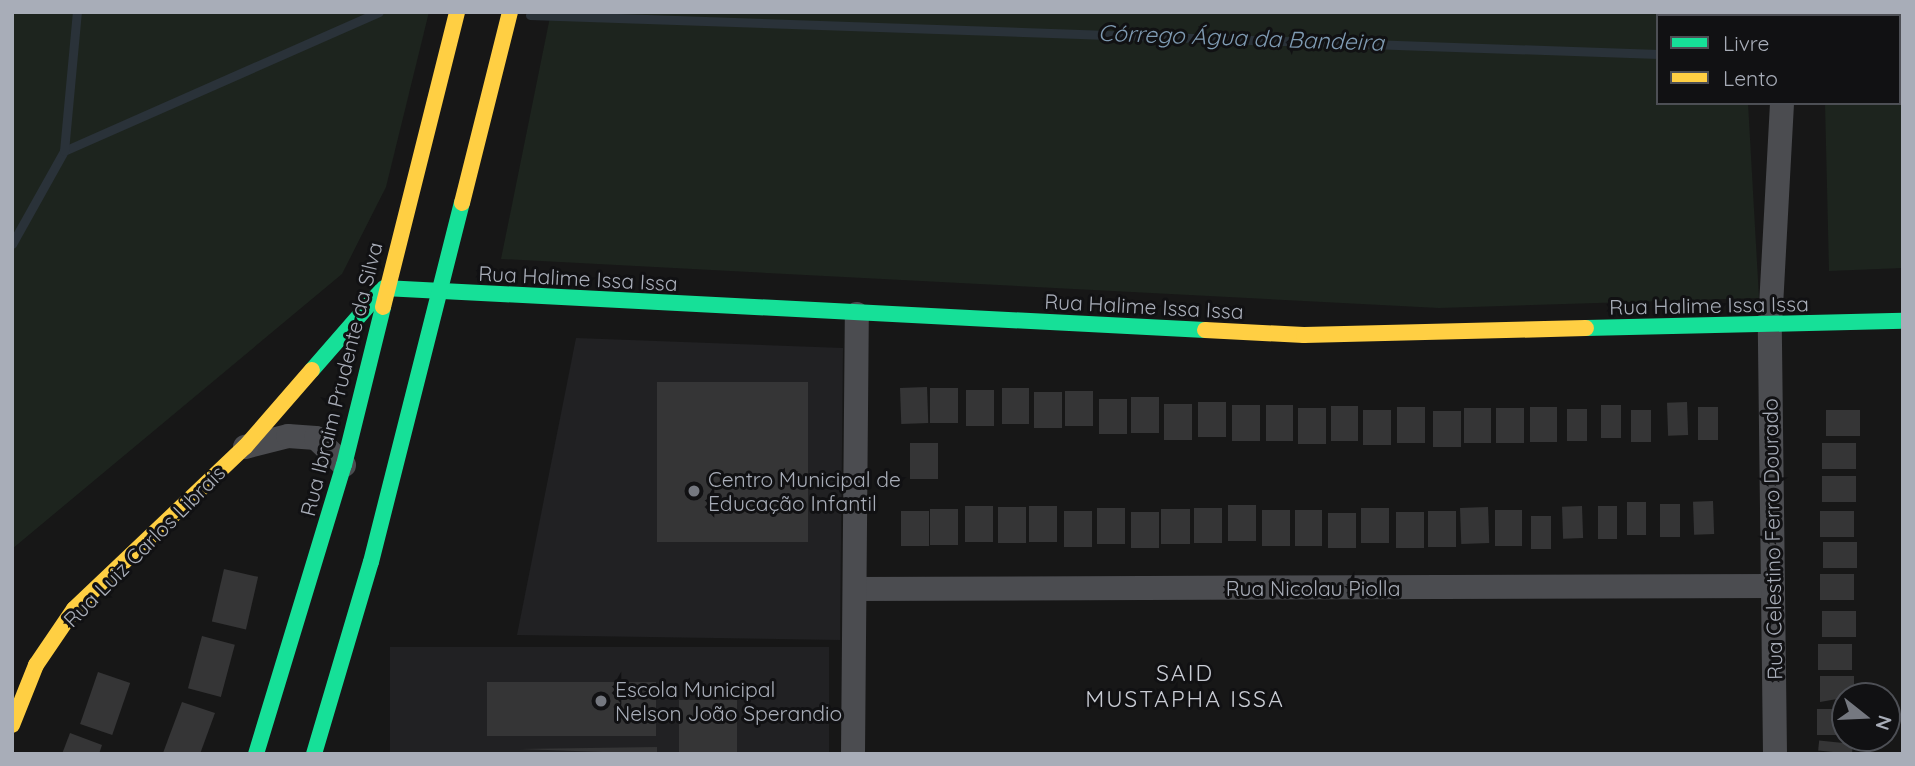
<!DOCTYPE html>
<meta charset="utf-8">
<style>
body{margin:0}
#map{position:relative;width:1915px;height:766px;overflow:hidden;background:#171717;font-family:Quicksand,sans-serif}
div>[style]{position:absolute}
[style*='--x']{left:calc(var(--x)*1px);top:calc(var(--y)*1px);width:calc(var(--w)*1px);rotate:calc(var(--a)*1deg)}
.built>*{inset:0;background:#212123;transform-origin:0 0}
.green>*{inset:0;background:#1d241e}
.stream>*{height:9px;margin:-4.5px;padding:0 4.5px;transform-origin:4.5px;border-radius:4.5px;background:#2a3239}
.building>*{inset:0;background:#353536;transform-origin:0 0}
.street>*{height:24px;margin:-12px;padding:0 12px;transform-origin:12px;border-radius:12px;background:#4b4c50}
.fast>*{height:16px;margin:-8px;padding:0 8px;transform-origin:8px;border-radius:8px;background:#16e098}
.slow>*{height:16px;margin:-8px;padding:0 8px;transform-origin:8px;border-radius:8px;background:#ffcf43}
.dots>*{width:19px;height:19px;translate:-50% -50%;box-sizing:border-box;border:4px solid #111113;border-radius:50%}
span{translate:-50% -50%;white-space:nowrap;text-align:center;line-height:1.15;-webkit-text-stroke:6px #111113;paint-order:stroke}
.street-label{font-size:21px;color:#a8adb8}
.poi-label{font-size:21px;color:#a8adb8}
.left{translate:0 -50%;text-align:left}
.water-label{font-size:23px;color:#7f9bb3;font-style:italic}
.neighbourhood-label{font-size:23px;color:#c9ccd4;letter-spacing:2px}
.frame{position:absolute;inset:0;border:14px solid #a8adb8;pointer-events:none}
.legend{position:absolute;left:1656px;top:14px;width:245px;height:91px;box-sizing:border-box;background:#111113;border:2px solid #4d4f55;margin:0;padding:9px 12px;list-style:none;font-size:21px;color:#a8adb8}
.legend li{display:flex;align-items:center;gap:14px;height:35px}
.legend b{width:35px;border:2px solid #4d4f55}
.north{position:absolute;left:1831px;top:682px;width:70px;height:70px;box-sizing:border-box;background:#111113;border:2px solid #4d4f55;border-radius:50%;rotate:108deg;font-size:19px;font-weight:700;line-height:28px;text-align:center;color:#a8adb8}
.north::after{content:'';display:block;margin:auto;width:24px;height:32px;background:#757880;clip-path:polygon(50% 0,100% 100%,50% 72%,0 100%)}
</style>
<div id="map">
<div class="built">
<div style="clip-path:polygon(576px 338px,843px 348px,840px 640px,517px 635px)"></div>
<div style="left:390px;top:647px;width:439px;height:111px"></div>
</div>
<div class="green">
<div style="clip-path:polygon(12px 12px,429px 12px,386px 187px,342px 274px,12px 549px)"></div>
<div style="clip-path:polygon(551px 12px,1743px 12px,1658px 16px,1658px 103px,1748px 103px,1759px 298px,1439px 308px,501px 259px)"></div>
<div style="clip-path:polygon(1823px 12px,1903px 12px,1903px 268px,1829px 271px,1825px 103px,1899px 103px,1899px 16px)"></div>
</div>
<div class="stream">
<div style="--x:530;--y:15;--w:1129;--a:1.98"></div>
<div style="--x:1899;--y:53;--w:4;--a:0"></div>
<div style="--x:64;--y:151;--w:344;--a:-23.8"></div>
<div style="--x:12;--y:244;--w:107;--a:-60.8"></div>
<div style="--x:64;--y:151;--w:140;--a:-84.7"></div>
</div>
<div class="building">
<div style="left:808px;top:382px;width:160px;height:151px;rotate:90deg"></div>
<div style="left:927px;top:387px;width:36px;height:27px;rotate:88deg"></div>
<div style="left:930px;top:388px;width:28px;height:35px"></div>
<div style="left:1002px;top:388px;width:27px;height:36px"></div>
<div style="left:966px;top:390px;width:28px;height:36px"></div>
<div style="left:1065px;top:391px;width:28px;height:35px"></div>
<div style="left:1034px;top:392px;width:28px;height:36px"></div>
<div style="left:1131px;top:397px;width:28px;height:36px"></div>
<div style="left:1099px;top:399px;width:28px;height:35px"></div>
<div style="left:1198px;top:402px;width:28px;height:35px"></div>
<div style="left:1687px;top:402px;width:33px;height:20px;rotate:88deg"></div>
<div style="left:1164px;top:404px;width:28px;height:36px"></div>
<div style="left:1232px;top:405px;width:28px;height:36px"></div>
<div style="left:1266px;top:405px;width:27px;height:36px"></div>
<div style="left:1601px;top:405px;width:20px;height:33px"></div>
<div style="left:1331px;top:406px;width:27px;height:35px"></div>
<div style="left:1397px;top:407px;width:28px;height:36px"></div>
<div style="left:1530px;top:407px;width:27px;height:35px"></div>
<div style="left:1698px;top:407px;width:20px;height:33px"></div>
<div style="left:1298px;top:408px;width:28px;height:36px"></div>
<div style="left:1464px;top:408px;width:27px;height:35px"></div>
<div style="left:1524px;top:408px;width:35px;height:28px;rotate:90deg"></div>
<div style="left:1567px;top:409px;width:20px;height:32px"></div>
<div style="left:1363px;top:410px;width:28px;height:35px"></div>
<div style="left:1631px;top:410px;width:20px;height:32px"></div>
<div style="left:1860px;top:410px;width:26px;height:34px;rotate:90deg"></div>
<div style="left:1433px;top:411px;width:28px;height:36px"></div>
<div style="left:910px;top:443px;width:28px;height:36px"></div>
<div style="left:1856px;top:443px;width:26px;height:34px;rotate:90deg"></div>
<div style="left:1856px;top:476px;width:26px;height:34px;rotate:90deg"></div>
<div style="left:1713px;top:501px;width:33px;height:20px;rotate:88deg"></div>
<div style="left:1627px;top:502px;width:19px;height:33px"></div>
<div style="left:1660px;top:504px;width:20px;height:33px"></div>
<div style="left:1256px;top:505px;width:36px;height:28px;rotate:90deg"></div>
<div style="left:965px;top:506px;width:28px;height:36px"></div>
<div style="left:1029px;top:506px;width:28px;height:36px"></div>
<div style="left:1582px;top:506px;width:32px;height:20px;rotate:88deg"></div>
<div style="left:1598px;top:506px;width:19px;height:33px"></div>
<div style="left:1026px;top:507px;width:36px;height:28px;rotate:90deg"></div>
<div style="left:1488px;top:507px;width:36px;height:28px;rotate:88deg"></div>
<div style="left:1097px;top:508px;width:28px;height:36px"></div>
<div style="left:1194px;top:508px;width:28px;height:35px"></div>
<div style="left:1389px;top:508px;width:35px;height:28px;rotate:90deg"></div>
<div style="left:930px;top:509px;width:28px;height:36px"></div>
<div style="left:1161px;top:509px;width:29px;height:35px"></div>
<div style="left:1262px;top:510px;width:28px;height:36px"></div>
<div style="left:1295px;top:510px;width:27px;height:36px"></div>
<div style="left:1495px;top:510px;width:27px;height:36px"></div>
<div style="left:901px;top:511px;width:28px;height:35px"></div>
<div style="left:1064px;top:511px;width:28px;height:36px"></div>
<div style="left:1428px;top:511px;width:28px;height:36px"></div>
<div style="left:1820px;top:511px;width:34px;height:26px"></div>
<div style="left:1131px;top:512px;width:28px;height:36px"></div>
<div style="left:1396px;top:512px;width:28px;height:36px"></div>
<div style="left:1328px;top:513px;width:28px;height:35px"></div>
<div style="left:1531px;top:516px;width:20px;height:33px"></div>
<div style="left:1857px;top:542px;width:26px;height:34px;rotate:90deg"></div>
<div style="left:224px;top:569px;width:35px;height:54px;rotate:13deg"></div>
<div style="left:1854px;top:574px;width:26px;height:34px;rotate:90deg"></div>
<div style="left:1822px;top:611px;width:34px;height:26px"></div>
<div style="left:202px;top:636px;width:34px;height:54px;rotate:15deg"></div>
<div style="left:1852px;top:644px;width:26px;height:34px;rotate:90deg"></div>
<div style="left:98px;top:672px;width:34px;height:55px;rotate:19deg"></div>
<div style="clip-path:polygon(1820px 676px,1854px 676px,1854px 696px,1820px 702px)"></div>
<div style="left:656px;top:682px;width:54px;height:169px;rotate:90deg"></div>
<div style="left:679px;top:700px;width:58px;height:54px"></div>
<div style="clip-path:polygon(182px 702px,215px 713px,200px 754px,163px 753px)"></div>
<div style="left:1845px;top:709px;width:26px;height:28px;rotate:90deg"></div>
<div style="clip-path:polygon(70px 733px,102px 745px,99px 754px,62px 754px)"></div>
<div style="left:1853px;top:744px;width:10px;height:34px;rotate:96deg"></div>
<div style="clip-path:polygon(657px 747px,657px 754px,519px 749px)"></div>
</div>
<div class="street">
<div style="--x:1784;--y:12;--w:4;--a:90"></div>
<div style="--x:245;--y:447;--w:44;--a:-14.3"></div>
<div style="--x:288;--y:436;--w:28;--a:4"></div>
<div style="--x:316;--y:438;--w:39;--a:44"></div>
<div style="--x:855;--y:589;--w:916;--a:-0.19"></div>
<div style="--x:853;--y:754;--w:440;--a:-89.5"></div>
<div style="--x:1775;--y:754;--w:429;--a:-90.7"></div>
<div style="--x:1770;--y:325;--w:222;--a:-86.9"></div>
</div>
<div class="fast">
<div style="--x:384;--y:288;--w:822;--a:2.93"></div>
<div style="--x:1586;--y:328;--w:317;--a:-1.3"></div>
<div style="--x:312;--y:370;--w:105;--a:-48.9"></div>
<div style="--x:256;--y:754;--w:302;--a:-73.1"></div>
<div style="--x:344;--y:465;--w:163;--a:-76.1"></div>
<div style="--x:314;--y:754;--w:200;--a:-73.5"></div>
<div style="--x:371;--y:562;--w:370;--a:-75.8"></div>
</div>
<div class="slow">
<div style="--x:462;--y:203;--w:197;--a:-75.9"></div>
<div style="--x:383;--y:307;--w:304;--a:-75.9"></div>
<div style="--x:1205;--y:330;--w:99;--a:2.9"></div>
<div style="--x:1304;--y:335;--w:282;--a:-1.4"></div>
<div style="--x:12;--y:725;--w:65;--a:-68.2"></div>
<div style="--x:36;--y:665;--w:68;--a:-55.8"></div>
<div style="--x:74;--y:609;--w:236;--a:-43.5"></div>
<div style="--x:245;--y:447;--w:102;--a:-49"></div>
</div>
<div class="dots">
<div style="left:694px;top:491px;background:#757880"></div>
<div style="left:601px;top:701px;background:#757880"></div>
</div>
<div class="street-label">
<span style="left:578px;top:278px;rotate:3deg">Rua Halime Issa Issa</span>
<span style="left:1709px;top:305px;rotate:-1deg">Rua Halime Issa Issa</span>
<span style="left:1144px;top:306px;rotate:3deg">Rua Halime Issa Issa</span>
<span style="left:341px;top:379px;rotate:-76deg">Rua Ibraim Prudente da Silva</span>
<span style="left:1772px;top:539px;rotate:-91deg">Rua Celestino Ferro Dourado</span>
<span style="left:144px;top:546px;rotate:-45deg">Rua Luiz Carlos Librais</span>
<span style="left:1313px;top:588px">Rua Nicolau Piolla</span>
</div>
<div class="poi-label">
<span class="left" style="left:708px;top:491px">Centro Municipal de<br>Educação Infantil</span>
<span class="left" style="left:615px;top:701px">Escola Municipal<br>Nelson João Sperandio</span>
</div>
<div class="water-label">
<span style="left:1241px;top:38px;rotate:2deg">Córrego Água da Bandeira</span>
</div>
<div class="neighbourhood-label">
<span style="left:1185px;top:686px">SAID<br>MUSTAPHA ISSA</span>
</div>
<div class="frame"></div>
<ul class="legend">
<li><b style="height:9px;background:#16e098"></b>Livre</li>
<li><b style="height:9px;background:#ffcf43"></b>Lento</li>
</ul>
<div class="north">N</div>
</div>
